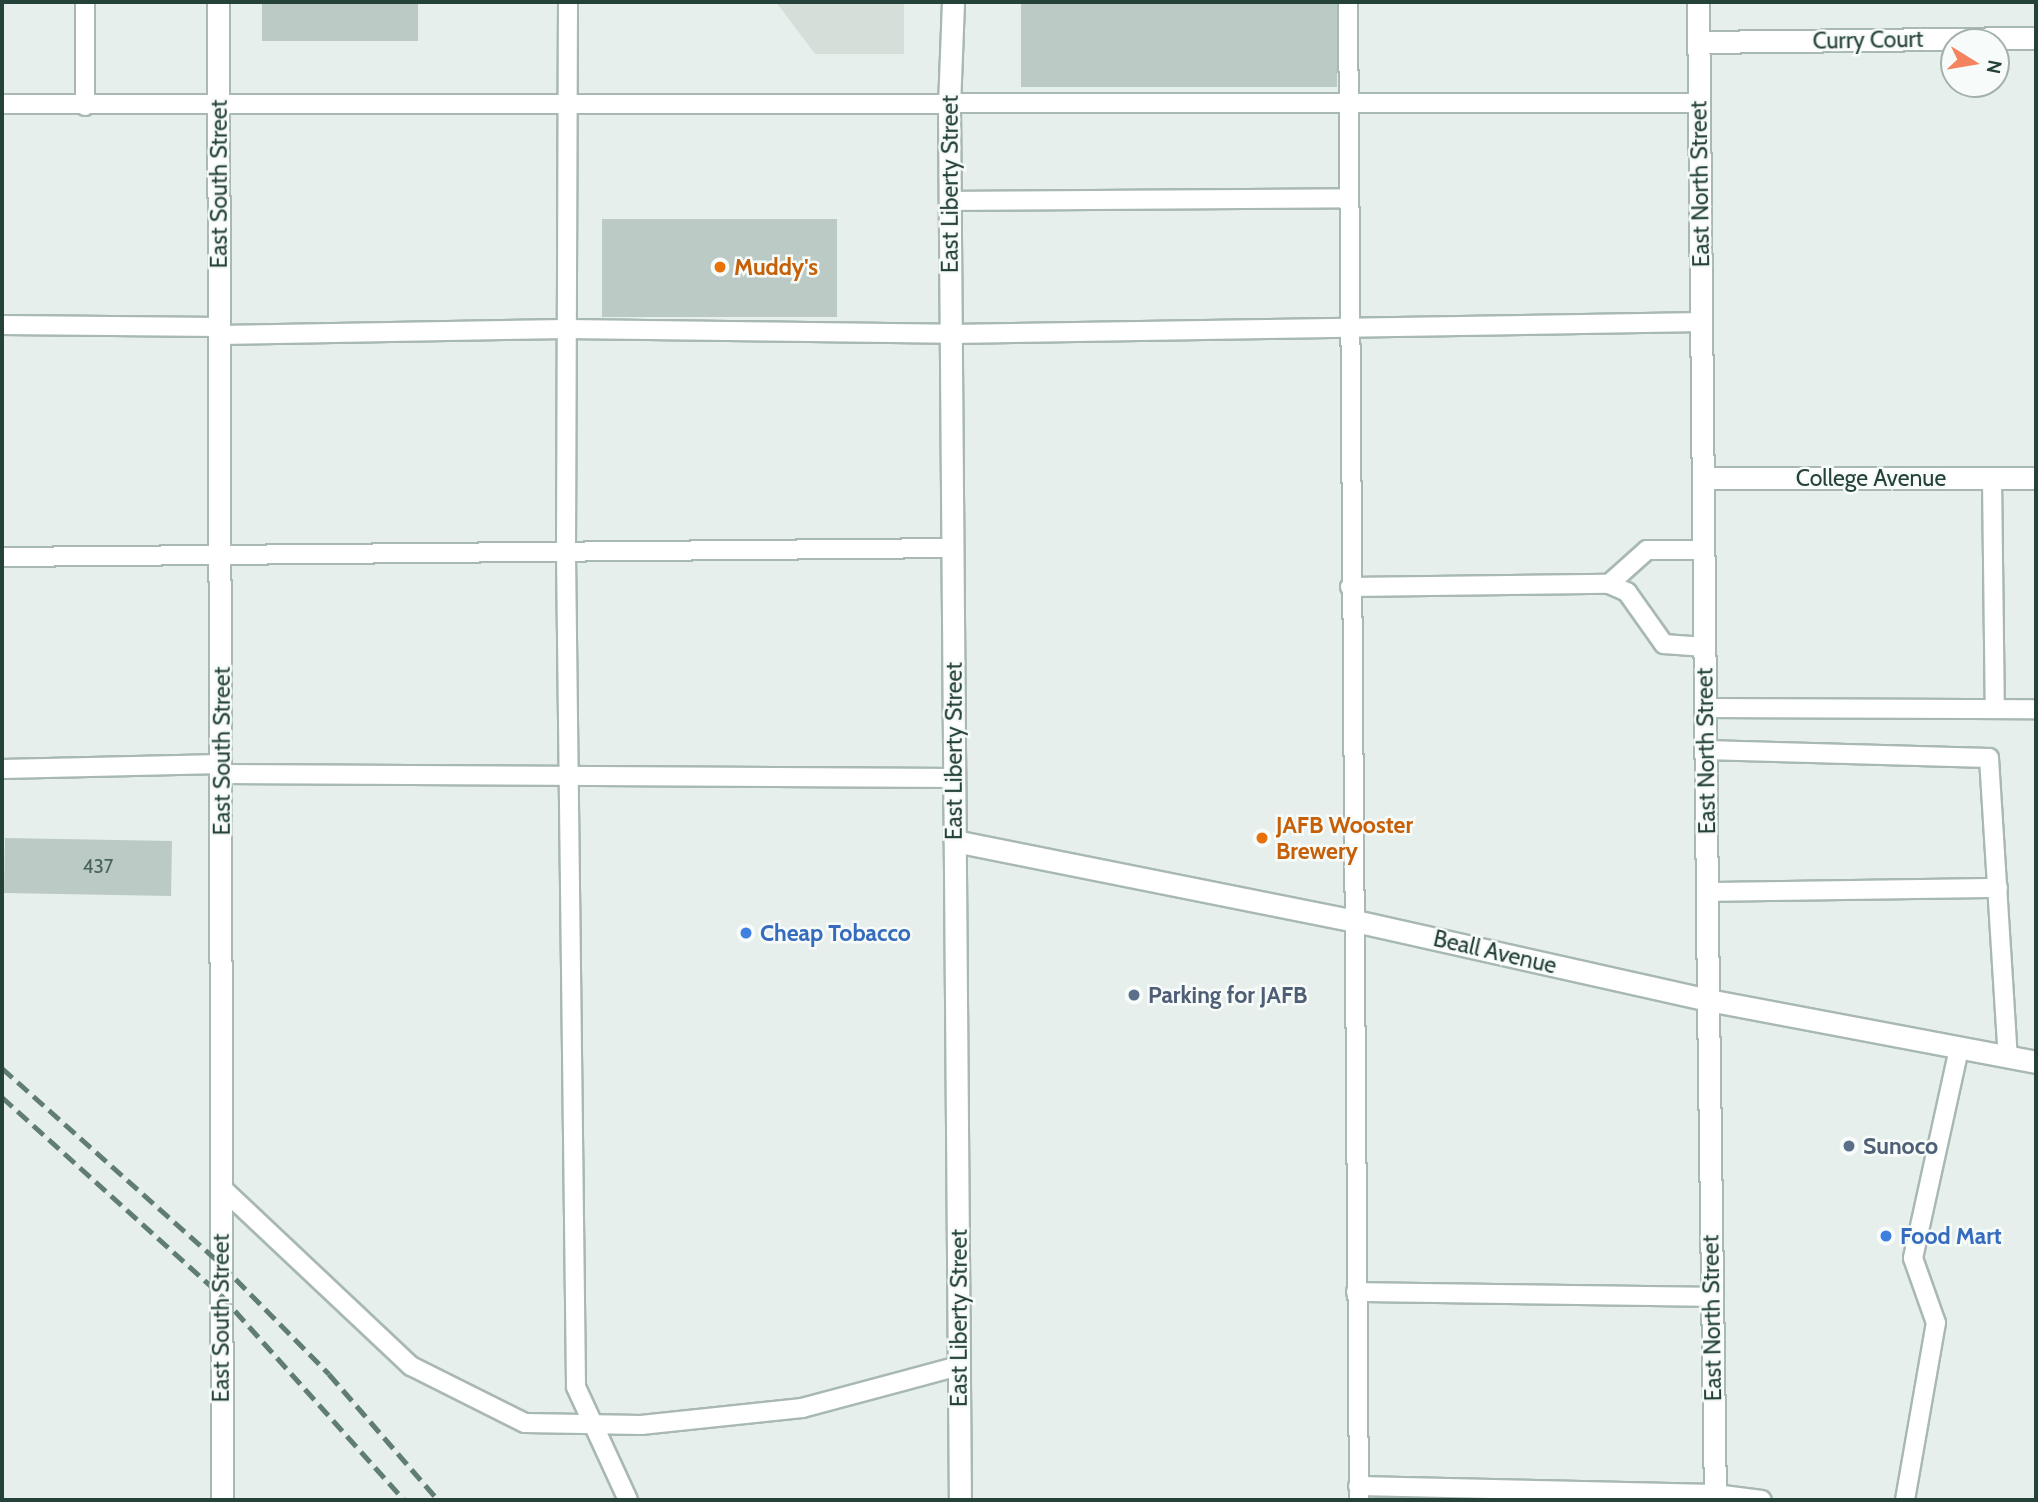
<!DOCTYPE html>
<style>
body{margin:0}
#map{position:relative;width:2038px;height:1502px;overflow:hidden;background:#e6efeb;font-family:Cabin,sans-serif}
div>[style]{position:absolute}
[style*='--x']{left:calc(var(--x)*1px);top:calc(var(--y)*1px);width:calc(var(--w)*1px);rotate:calc(var(--a)*1deg)}
.built>*{inset:0;background:#d4dfda}
.building>*{inset:0;background:#bbcac4;transform-origin:0 0}
.roads{filter:drop-shadow(2px 0 #a8b8b2) drop-shadow(-2px 0 #a8b8b2) drop-shadow(0 2px #a8b8b2) drop-shadow(0 -2px #a8b8b2)}
.service>*{height:18px;margin:-9px;padding:0 9px;transform-origin:9px;border-radius:9px;background:#fff}
.minor>*{height:21px;margin:-10.5px;padding:0 10.5px;transform-origin:10.5px;border-radius:10.5px;background:#fff}
.tertiary>*{height:21px;margin:-10.5px;padding:0 10.5px;transform-origin:10.5px;border-radius:10.5px;background:#fff}
.secondary>*{height:21px;margin:-10.5px;padding:0 10.5px;transform-origin:10.5px;border-radius:10.5px;background:#fff}
.rail>*{height:5px;margin-top:-2.5px;transform-origin:0;background:repeating-linear-gradient(90deg,#5f7d75 0 14px,transparent 0 21px)}
.dots>*{width:19px;height:19px;translate:-50% -50%;box-sizing:border-box;border:4px solid #f7fbf9;border-radius:50%}
span{translate:-50% -50%;white-space:nowrap;text-align:center;line-height:1.15;-webkit-text-stroke:5px #f7fbf9;paint-order:stroke}
.number-label{font-size:19px;color:#4a645c}
.number-label span{-webkit-text-stroke-width:0}
.street-label{font-size:23px;color:#24423a}
.food-label{font-size:23px;color:#c56008;font-weight:700}
.left{translate:0 -50%;text-align:left}
.shop-label{font-size:23px;color:#366cbe;font-weight:700}
.service-label{font-size:23px;color:#4e5e75;font-weight:700}
.frame{position:absolute;inset:0;border:4px solid #24423a;pointer-events:none}
.north{position:absolute;left:1940px;top:28px;width:70px;height:70px;box-sizing:border-box;background:#f7fbf9;border:2px solid #a3b1ad;border-radius:50%;rotate:101deg;font-size:19px;font-weight:700;line-height:28px;text-align:center;color:#24423a}
.north::after{content:'';display:block;margin:auto;width:24px;height:32px;background:#f4845f;clip-path:polygon(50% 0,100% 100%,50% 72%,0 100%)}
</style>
<div id="map">
<div class="built">
<div style="clip-path:polygon(776px 2px,904px 2px,904px 54px,815px 54px)"></div>
</div>
<div class="building">
<div style="left:262px;top:2px;width:156px;height:39px"></div>
<div style="left:1021px;top:2px;width:316px;height:85px"></div>
<div style="left:602px;top:219px;width:235px;height:98px"></div>
<div style="left:5px;top:838px;width:167px;height:55px;rotate:1deg"></div>
</div>
<div class="roads">
<div class="service">
<div style="--x:85;--y:2;--w:104;--a:90"></div>
<div style="--x:568;--y:2;--w:552;--a:90.21"></div>
<div style="--x:566;--y:554;--w:833;--a:89.31"></div>
<div style="--x:576;--y:1387;--w:124;--a:65.3"></div>
<div style="--x:1348;--y:2;--w:1498;--a:89.58"></div>
<div style="--x:2;--y:104;--w:1696;--a:-0.03"></div>
<div style="--x:950;--y:201;--w:399;--a:-0.4"></div>
<div style="--x:2;--y:325;--w:218;--a:0.5"></div>
<div style="--x:220;--y:335;--w:346;--a:-1"></div>
<div style="--x:566;--y:329;--w:385;--a:0.7"></div>
<div style="--x:951;--y:334;--w:752;--a:-0.91"></div>
<div style="--x:1992;--y:478;--w:230;--a:89.3"></div>
<div style="--x:2;--y:557;--w:951;--a:-0.54"></div>
<div style="--x:1609;--y:584;--w:51;--a:-41.8"></div>
<div style="--x:1647;--y:550;--w:57;--a:0"></div>
<div style="--x:1350;--y:587;--w:259;--a:-0.7"></div>
<div style="--x:1609;--y:584;--w:20;--a:24"></div>
<div style="--x:1627;--y:592;--w:64;--a:54.6"></div>
<div style="--x:1664;--y:644;--w:41;--a:4.2"></div>
<div style="--x:1705;--y:708;--w:331;--a:0.2"></div>
<div style="--x:1705;--y:750;--w:284;--a:1.6"></div>
<div style="--x:1989;--y:758;--w:300;--a:86.4"></div>
<div style="--x:2;--y:769;--w:220;--a:-1.3"></div>
<div style="--x:222;--y:774;--w:733;--a:0.31"></div>
<div style="--x:1707;--y:892;--w:291;--a:-0.8"></div>
<div style="--x:222;--y:1188;--w:260;--a:43.3"></div>
<div style="--x:411;--y:1366;--w:127;--a:26.6"></div>
<div style="--x:525;--y:1423;--w:116;--a:1"></div>
<div style="--x:641;--y:1425;--w:162;--a:-6"></div>
<div style="--x:802;--y:1408;--w:163;--a:-15"></div>
<div style="--x:1356;--y:1292;--w:356;--a:0.8"></div>
<div style="--x:1358;--y:1486;--w:357;--a:1.3"></div>
<div style="--x:1715;--y:1494;--w:47;--a:7.3"></div>
<div style="--x:1905;--y:1500;--w:180;--a:-80.1"></div>
<div style="--x:1936;--y:1323;--w:69;--a:-109.5"></div>
<div style="--x:1913;--y:1258;--w:215;--a:-77.6"></div>
</div>
<div class="minor">
<div style="--x:218;--y:2;--w:1498;--a:89.85"></div>
<div style="--x:1699;--y:42;--w:337;--a:-0.7"></div>
<div style="--x:1706;--y:478;--w:330;--a:0"></div>
<div style="--x:1708;--y:1000;--w:500;--a:89.2"></div>
</div>
<div class="tertiary">
<div style="--x:1698;--y:2;--w:998;--a:89.43"></div>
<div style="--x:955;--y:841;--w:404;--a:11.3"></div>
<div style="--x:1351;--y:920;--w:366;--a:12.6"></div>
<div style="--x:1708;--y:1000;--w:334;--a:10.7"></div>
</div>
<div class="secondary">
<div style="--x:953;--y:2;--w:106;--a:92.2"></div>
<div style="--x:949;--y:108;--w:1392;--a:89.55"></div>
</div>
</div>
<div class="rail">
<div style="--x:2;--y:1068;--w:294;--a:41.8"></div>
<div style="--x:221;--y:1264;--w:154;--a:45.5"></div>
<div style="--x:329;--y:1374;--w:167;--a:49.1"></div>
<div style="--x:2;--y:1097;--w:295;--a:42.1"></div>
<div style="--x:221;--y:1295;--w:275;--a:48.2"></div>
</div>
<div class="dots">
<div style="left:720px;top:267px;background:#e8710a"></div>
<div style="left:1262px;top:838px;background:#e8710a"></div>
<div style="left:746px;top:933px;background:#3f7fe0"></div>
<div style="left:1134px;top:995px;background:#5c6f8a"></div>
<div style="left:1849px;top:1146px;background:#5c6f8a"></div>
<div style="left:1886px;top:1236px;background:#3f7fe0"></div>
</div>
<div class="number-label">
<span style="left:98px;top:867px">437</span>
</div>
<div class="street-label">
<span style="left:1868px;top:40px;rotate:-1deg">Curry Court</span>
<span style="left:219px;top:184px;rotate:-90deg">East South Street</span>
<span style="left:950px;top:184px;rotate:-90deg">East Liberty Street</span>
<span style="left:1700px;top:184px;rotate:-91deg">East North Street</span>
<span style="left:1871px;top:478px">College Avenue</span>
<span style="left:222px;top:751px;rotate:-90deg">East South Street</span>
<span style="left:954px;top:751px;rotate:-90deg">East Liberty Street</span>
<span style="left:1706px;top:751px;rotate:-91deg">East North Street</span>
<span style="left:1495px;top:952px;rotate:13deg">Beall Avenue</span>
<span style="left:221px;top:1318px;rotate:-90deg">East South Street</span>
<span style="left:959px;top:1318px;rotate:-90deg">East Liberty Street</span>
<span style="left:1712px;top:1318px;rotate:-91deg">East North Street</span>
</div>
<div class="food-label">
<span class="left" style="left:734px;top:267px">Muddy's</span>
<span class="left" style="left:1276px;top:838px">JAFB Wooster<br>Brewery</span>
</div>
<div class="shop-label">
<span class="left" style="left:760px;top:933px">Cheap Tobacco</span>
<span class="left" style="left:1900px;top:1236px">Food Mart</span>
</div>
<div class="service-label">
<span class="left" style="left:1148px;top:995px">Parking for JAFB</span>
<span class="left" style="left:1863px;top:1146px">Sunoco</span>
</div>
<div class="frame"></div>
<div class="north">N</div>
</div>
